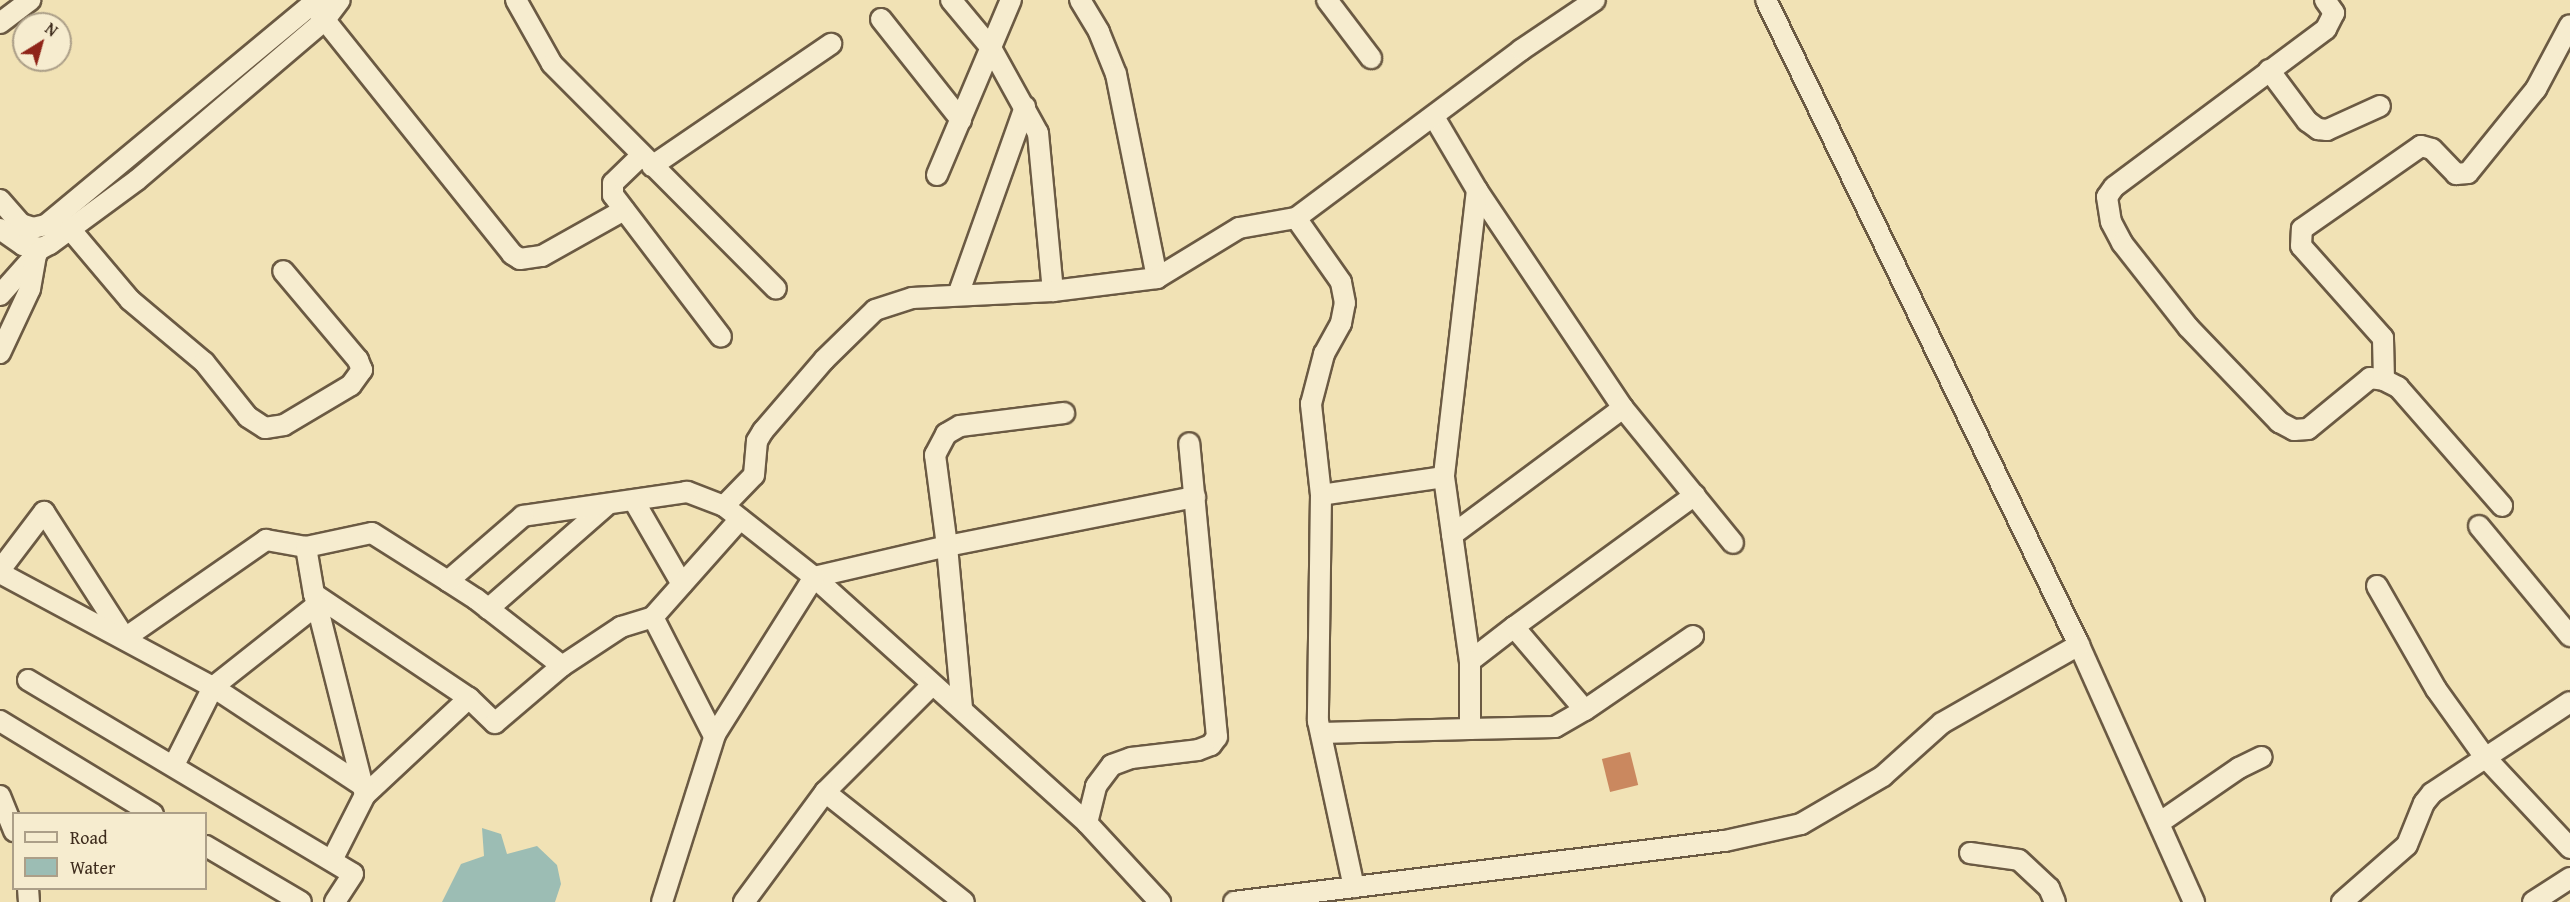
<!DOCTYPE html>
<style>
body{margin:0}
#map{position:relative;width:2570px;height:902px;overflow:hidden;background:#f1e2b5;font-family:"Gentium Book Plus",serif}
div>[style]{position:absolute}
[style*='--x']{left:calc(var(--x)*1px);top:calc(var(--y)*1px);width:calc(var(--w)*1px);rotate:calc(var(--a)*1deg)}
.water>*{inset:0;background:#9cbdb4}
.building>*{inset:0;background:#ca885f;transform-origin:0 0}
.roads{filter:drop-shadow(2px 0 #6b5a43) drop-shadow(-2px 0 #6b5a43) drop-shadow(0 2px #6b5a43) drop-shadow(0 -2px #6b5a43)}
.minor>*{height:20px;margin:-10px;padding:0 10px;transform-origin:10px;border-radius:10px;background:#f6eccf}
span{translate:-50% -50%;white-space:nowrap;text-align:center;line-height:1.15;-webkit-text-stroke:6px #f6eccf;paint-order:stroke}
.legend{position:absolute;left:12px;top:812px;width:195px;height:78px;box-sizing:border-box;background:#f6eccf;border:2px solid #ac9f88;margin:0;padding:8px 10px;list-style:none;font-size:18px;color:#3e2c1d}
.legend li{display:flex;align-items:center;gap:12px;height:30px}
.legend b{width:30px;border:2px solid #ac9f88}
.north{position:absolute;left:12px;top:12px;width:60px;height:60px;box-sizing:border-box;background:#f6eccf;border:2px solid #ac9f88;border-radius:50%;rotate:37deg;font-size:16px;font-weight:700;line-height:24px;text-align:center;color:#3e2c1d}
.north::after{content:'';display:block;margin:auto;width:21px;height:27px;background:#8f2418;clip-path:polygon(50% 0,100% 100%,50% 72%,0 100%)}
</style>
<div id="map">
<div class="water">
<div style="clip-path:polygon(482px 828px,501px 834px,507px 854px,537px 846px,557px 865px,561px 884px,555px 902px,442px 902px,461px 864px,484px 856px)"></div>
</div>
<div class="building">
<div style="left:1630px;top:752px;width:34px;height:29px;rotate:76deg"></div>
</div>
<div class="roads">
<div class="minor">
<div style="--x:516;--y:0;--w:73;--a:60.6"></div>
<div style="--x:552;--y:64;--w:317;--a:45.1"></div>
<div style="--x:951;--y:0;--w:62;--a:50.2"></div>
<div style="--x:991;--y:48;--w:97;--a:61.1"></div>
<div style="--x:1038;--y:133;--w:159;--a:84.6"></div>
<div style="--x:1080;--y:0;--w:37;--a:59"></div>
<div style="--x:1099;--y:32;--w:45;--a:68"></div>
<div style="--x:1116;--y:74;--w:208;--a:78.6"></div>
<div style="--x:1327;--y:0;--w:73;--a:52.8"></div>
<div style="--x:1766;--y:0;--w:717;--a:64.11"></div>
<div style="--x:2079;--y:645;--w:282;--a:65.9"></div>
<div style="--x:2325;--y:0;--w:16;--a:55"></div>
<div style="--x:2334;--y:13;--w:18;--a:117"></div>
<div style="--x:2326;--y:29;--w:264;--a:143.3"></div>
<div style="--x:2114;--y:187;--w:12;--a:125"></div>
<div style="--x:2107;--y:197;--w:25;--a:81"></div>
<div style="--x:2111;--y:222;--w:24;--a:62"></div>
<div style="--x:2122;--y:243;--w:107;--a:51.8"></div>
<div style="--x:2188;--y:327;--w:132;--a:46.2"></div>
<div style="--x:2279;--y:422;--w:17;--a:28"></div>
<div style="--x:2294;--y:430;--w:14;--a:-4"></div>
<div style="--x:2308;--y:429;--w:80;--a:-39.4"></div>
<div style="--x:2370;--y:378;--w:14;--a:8"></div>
<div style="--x:2384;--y:380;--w:16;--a:27"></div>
<div style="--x:2398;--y:387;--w:158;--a:48.8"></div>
<div style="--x:312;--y:4;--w:320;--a:51.3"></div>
<div style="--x:512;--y:254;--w:9;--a:32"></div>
<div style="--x:520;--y:259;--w:22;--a:-8"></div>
<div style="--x:542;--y:256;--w:94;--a:-29.3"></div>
<div style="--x:881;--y:19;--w:129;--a:51.6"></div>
<div style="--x:0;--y:23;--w:38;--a:-37"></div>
<div style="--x:2269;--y:70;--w:64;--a:53.3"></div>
<div style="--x:2307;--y:121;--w:14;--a:36"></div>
<div style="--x:2318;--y:129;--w:9;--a:6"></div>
<div style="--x:2327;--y:130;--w:58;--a:-24.4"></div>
<div style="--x:1434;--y:117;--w:85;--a:59.5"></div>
<div style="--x:1477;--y:190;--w:262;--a:56.2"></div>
<div style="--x:1623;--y:408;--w:174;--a:50.8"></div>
<div style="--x:641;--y:156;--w:39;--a:136"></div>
<div style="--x:613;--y:183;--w:12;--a:90"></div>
<div style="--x:613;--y:195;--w:178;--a:52.7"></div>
<div style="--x:652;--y:166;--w:217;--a:-34.3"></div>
<div style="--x:937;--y:175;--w:190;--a:-67.1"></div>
<div style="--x:1477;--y:190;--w:289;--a:96.6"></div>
<div style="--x:1444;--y:477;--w:186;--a:82"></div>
<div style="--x:1470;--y:661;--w:56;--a:-37.7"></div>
<div style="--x:1514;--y:627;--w:109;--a:49.5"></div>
<div style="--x:1585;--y:710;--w:131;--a:-34.4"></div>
<div style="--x:0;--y:200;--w:32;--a:49"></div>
<div style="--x:21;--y:224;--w:13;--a:18"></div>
<div style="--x:33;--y:228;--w:13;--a:-13"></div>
<div style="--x:46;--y:225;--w:346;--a:-39.7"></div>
<div style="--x:312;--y:4;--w:13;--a:-13"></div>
<div style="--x:0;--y:229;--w:28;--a:35"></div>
<div style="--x:23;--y:245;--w:19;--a:9"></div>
<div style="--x:42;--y:248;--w:9;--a:-27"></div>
<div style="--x:50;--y:244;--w:108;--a:-36.3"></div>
<div style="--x:137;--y:180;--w:245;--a:-40.4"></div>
<div style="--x:324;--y:21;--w:26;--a:-53"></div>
<div style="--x:70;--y:229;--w:93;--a:49.8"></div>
<div style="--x:130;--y:300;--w:97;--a:40"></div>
<div style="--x:204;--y:362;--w:70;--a:51.3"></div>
<div style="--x:248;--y:417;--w:20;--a:33"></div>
<div style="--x:265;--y:428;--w:19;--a:-9"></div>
<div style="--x:284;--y:425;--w:78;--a:-30.8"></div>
<div style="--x:351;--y:385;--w:19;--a:-54"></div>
<div style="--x:362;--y:370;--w:11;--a:-112"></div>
<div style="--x:358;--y:360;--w:116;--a:-130.1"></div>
<div style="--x:0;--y:295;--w:57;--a:-48.5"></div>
<div style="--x:958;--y:295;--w:200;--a:-70.4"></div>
<div style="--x:0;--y:353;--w:71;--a:-64.9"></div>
<div style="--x:30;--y:289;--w:36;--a:-80"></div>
<div style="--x:2384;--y:380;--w:42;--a:-91.4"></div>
<div style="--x:2383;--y:338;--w:123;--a:-131.7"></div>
<div style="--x:2301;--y:246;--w:17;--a:-87"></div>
<div style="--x:2302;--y:229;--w:145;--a:-34.9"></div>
<div style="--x:2421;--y:146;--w:11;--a:15"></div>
<div style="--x:2432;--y:149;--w:35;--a:46"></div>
<div style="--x:2456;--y:174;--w:12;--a:-5"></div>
<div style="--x:2468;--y:173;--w:108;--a:-51"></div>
<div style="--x:2536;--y:89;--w:72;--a:-62"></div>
<div style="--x:1444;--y:477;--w:124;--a:171.7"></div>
<div style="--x:1321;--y:495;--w:92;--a:-96.3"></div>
<div style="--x:1311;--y:404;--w:52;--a:-75.4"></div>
<div style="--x:1324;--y:354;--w:35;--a:-61"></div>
<div style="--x:1341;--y:323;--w:20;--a:-79"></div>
<div style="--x:1345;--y:303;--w:21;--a:-101"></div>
<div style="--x:1341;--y:282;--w:78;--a:-125.1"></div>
<div style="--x:1296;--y:218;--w:281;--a:-36.7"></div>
<div style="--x:1521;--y:50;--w:89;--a:-34"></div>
<div style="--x:1321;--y:495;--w:226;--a:90.8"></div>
<div style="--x:1318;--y:721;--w:170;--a:77.8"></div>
<div style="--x:634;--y:501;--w:96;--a:60"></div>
<div style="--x:724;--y:506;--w:43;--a:-45.9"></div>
<div style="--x:754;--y:475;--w:34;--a:-85"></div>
<div style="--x:757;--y:441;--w:12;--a:-59"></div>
<div style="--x:763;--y:431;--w:94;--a:-49.3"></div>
<div style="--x:824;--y:360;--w:71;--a:-44.4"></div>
<div style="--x:875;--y:310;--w:39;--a:-18"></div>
<div style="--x:912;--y:298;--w:141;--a:-2.8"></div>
<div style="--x:1053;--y:291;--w:105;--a:-7.1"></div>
<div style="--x:1157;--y:278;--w:96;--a:-31.4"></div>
<div style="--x:1239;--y:228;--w:58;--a:-10"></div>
<div style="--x:2479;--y:526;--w:143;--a:50.4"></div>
<div style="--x:1452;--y:535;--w:213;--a:-36.6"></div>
<div style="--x:0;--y:570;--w:73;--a:-52.8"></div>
<div style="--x:44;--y:512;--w:146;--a:57.3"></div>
<div style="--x:0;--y:573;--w:242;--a:28.2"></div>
<div style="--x:213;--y:687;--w:180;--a:33.4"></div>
<div style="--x:814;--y:577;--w:367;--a:42"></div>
<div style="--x:1087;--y:823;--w:108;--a:47.3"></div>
<div style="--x:814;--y:577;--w:137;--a:-13.1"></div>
<div style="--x:947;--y:546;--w:253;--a:-11.2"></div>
<div style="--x:2377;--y:586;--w:119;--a:60.2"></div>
<div style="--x:2436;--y:689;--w:82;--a:54.4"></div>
<div style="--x:2484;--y:756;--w:126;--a:46.9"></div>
<div style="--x:314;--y:594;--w:187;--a:33.9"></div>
<div style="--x:469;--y:698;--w:142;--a:137"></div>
<div style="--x:365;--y:795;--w:73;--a:116.9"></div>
<div style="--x:488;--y:609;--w:158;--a:-41.2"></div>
<div style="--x:653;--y:617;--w:131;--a:-48.4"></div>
<div style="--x:1514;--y:627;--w:224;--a:-36.1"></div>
<div style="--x:125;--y:638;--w:172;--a:-34.8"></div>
<div style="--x:266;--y:540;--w:41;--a:9.9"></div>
<div style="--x:28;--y:680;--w:378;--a:30.8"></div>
<div style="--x:353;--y:874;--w:33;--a:123"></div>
<div style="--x:932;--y:685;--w:151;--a:135"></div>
<div style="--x:825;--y:792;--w:177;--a:38.4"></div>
<div style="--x:469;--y:698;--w:36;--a:44"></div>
<div style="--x:495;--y:723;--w:88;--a:-40.4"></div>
<div style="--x:962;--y:708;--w:163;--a:-95.3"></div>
<div style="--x:947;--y:546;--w:92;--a:-97.5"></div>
<div style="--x:935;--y:455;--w:24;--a:-62"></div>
<div style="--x:946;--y:434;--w:16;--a:-30"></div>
<div style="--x:960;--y:426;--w:105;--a:-7.1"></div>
<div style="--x:0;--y:721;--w:179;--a:31.3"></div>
<div style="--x:1470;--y:729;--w:85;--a:-1.3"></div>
<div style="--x:1555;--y:727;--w:34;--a:-30"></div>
<div style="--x:1321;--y:733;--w:149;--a:-1.5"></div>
<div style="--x:1470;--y:729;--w:68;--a:-90"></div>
<div style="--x:174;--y:765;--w:87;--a:-63.4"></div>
<div style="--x:213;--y:687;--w:132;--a:-38.3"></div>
<div style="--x:365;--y:795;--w:207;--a:-104.2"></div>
<div style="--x:314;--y:594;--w:48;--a:-99.7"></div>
<div style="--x:306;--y:547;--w:67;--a:-12"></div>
<div style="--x:372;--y:533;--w:90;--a:32.3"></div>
<div style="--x:448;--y:581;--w:33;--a:33"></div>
<div style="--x:476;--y:599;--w:109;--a:37.9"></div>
<div style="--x:562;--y:666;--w:71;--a:-33.5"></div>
<div style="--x:621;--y:627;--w:34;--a:-17"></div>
<div style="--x:653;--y:617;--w:134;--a:62.9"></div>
<div style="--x:714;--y:736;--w:188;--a:-57.8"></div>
<div style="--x:814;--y:577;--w:115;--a:-141.7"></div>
<div style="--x:724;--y:506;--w:40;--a:-159"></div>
<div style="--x:687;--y:492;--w:166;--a:171.7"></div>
<div style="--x:523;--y:516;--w:99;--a:139.1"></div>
<div style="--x:0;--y:796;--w:38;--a:68"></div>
<div style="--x:1087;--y:823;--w:38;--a:-76"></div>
<div style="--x:1096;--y:786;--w:26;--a:-53"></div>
<div style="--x:1112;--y:765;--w:20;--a:-20"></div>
<div style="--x:1131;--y:758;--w:67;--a:-6.8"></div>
<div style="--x:1198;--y:750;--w:14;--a:-21"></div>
<div style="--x:1211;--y:745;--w:10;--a:-53"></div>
<div style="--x:1217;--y:737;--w:295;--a:-95.4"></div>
<div style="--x:2159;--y:823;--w:97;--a:-34.5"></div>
<div style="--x:2239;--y:768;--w:25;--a:-26"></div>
<div style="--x:206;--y:846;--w:110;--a:30.5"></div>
<div style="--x:1970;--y:853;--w:49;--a:8.1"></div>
<div style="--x:2019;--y:860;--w:41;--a:43"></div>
<div style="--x:2049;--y:888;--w:15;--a:67"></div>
<div style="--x:28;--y:888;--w:14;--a:86"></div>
<div style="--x:662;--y:902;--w:178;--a:-72.4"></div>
<div style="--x:744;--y:902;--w:137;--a:-53.6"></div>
<div style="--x:1234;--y:902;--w:495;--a:-7.1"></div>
<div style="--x:1725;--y:841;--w:78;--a:-12.6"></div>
<div style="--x:1801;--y:824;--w:95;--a:-30.3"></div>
<div style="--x:1883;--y:776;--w:79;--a:-41.9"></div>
<div style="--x:1942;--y:723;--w:158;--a:-29.7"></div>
<div style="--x:2342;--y:902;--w:86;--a:-41.2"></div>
<div style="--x:2407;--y:845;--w:45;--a:-68"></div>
<div style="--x:2424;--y:803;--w:13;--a:-51"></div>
<div style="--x:2432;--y:793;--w:165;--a:-33.4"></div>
<div style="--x:2533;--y:902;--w:44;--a:-33"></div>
</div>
</div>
<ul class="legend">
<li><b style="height:8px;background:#f6eccf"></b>Road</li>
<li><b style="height:16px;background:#9cbdb4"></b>Water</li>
</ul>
<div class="north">N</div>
</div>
